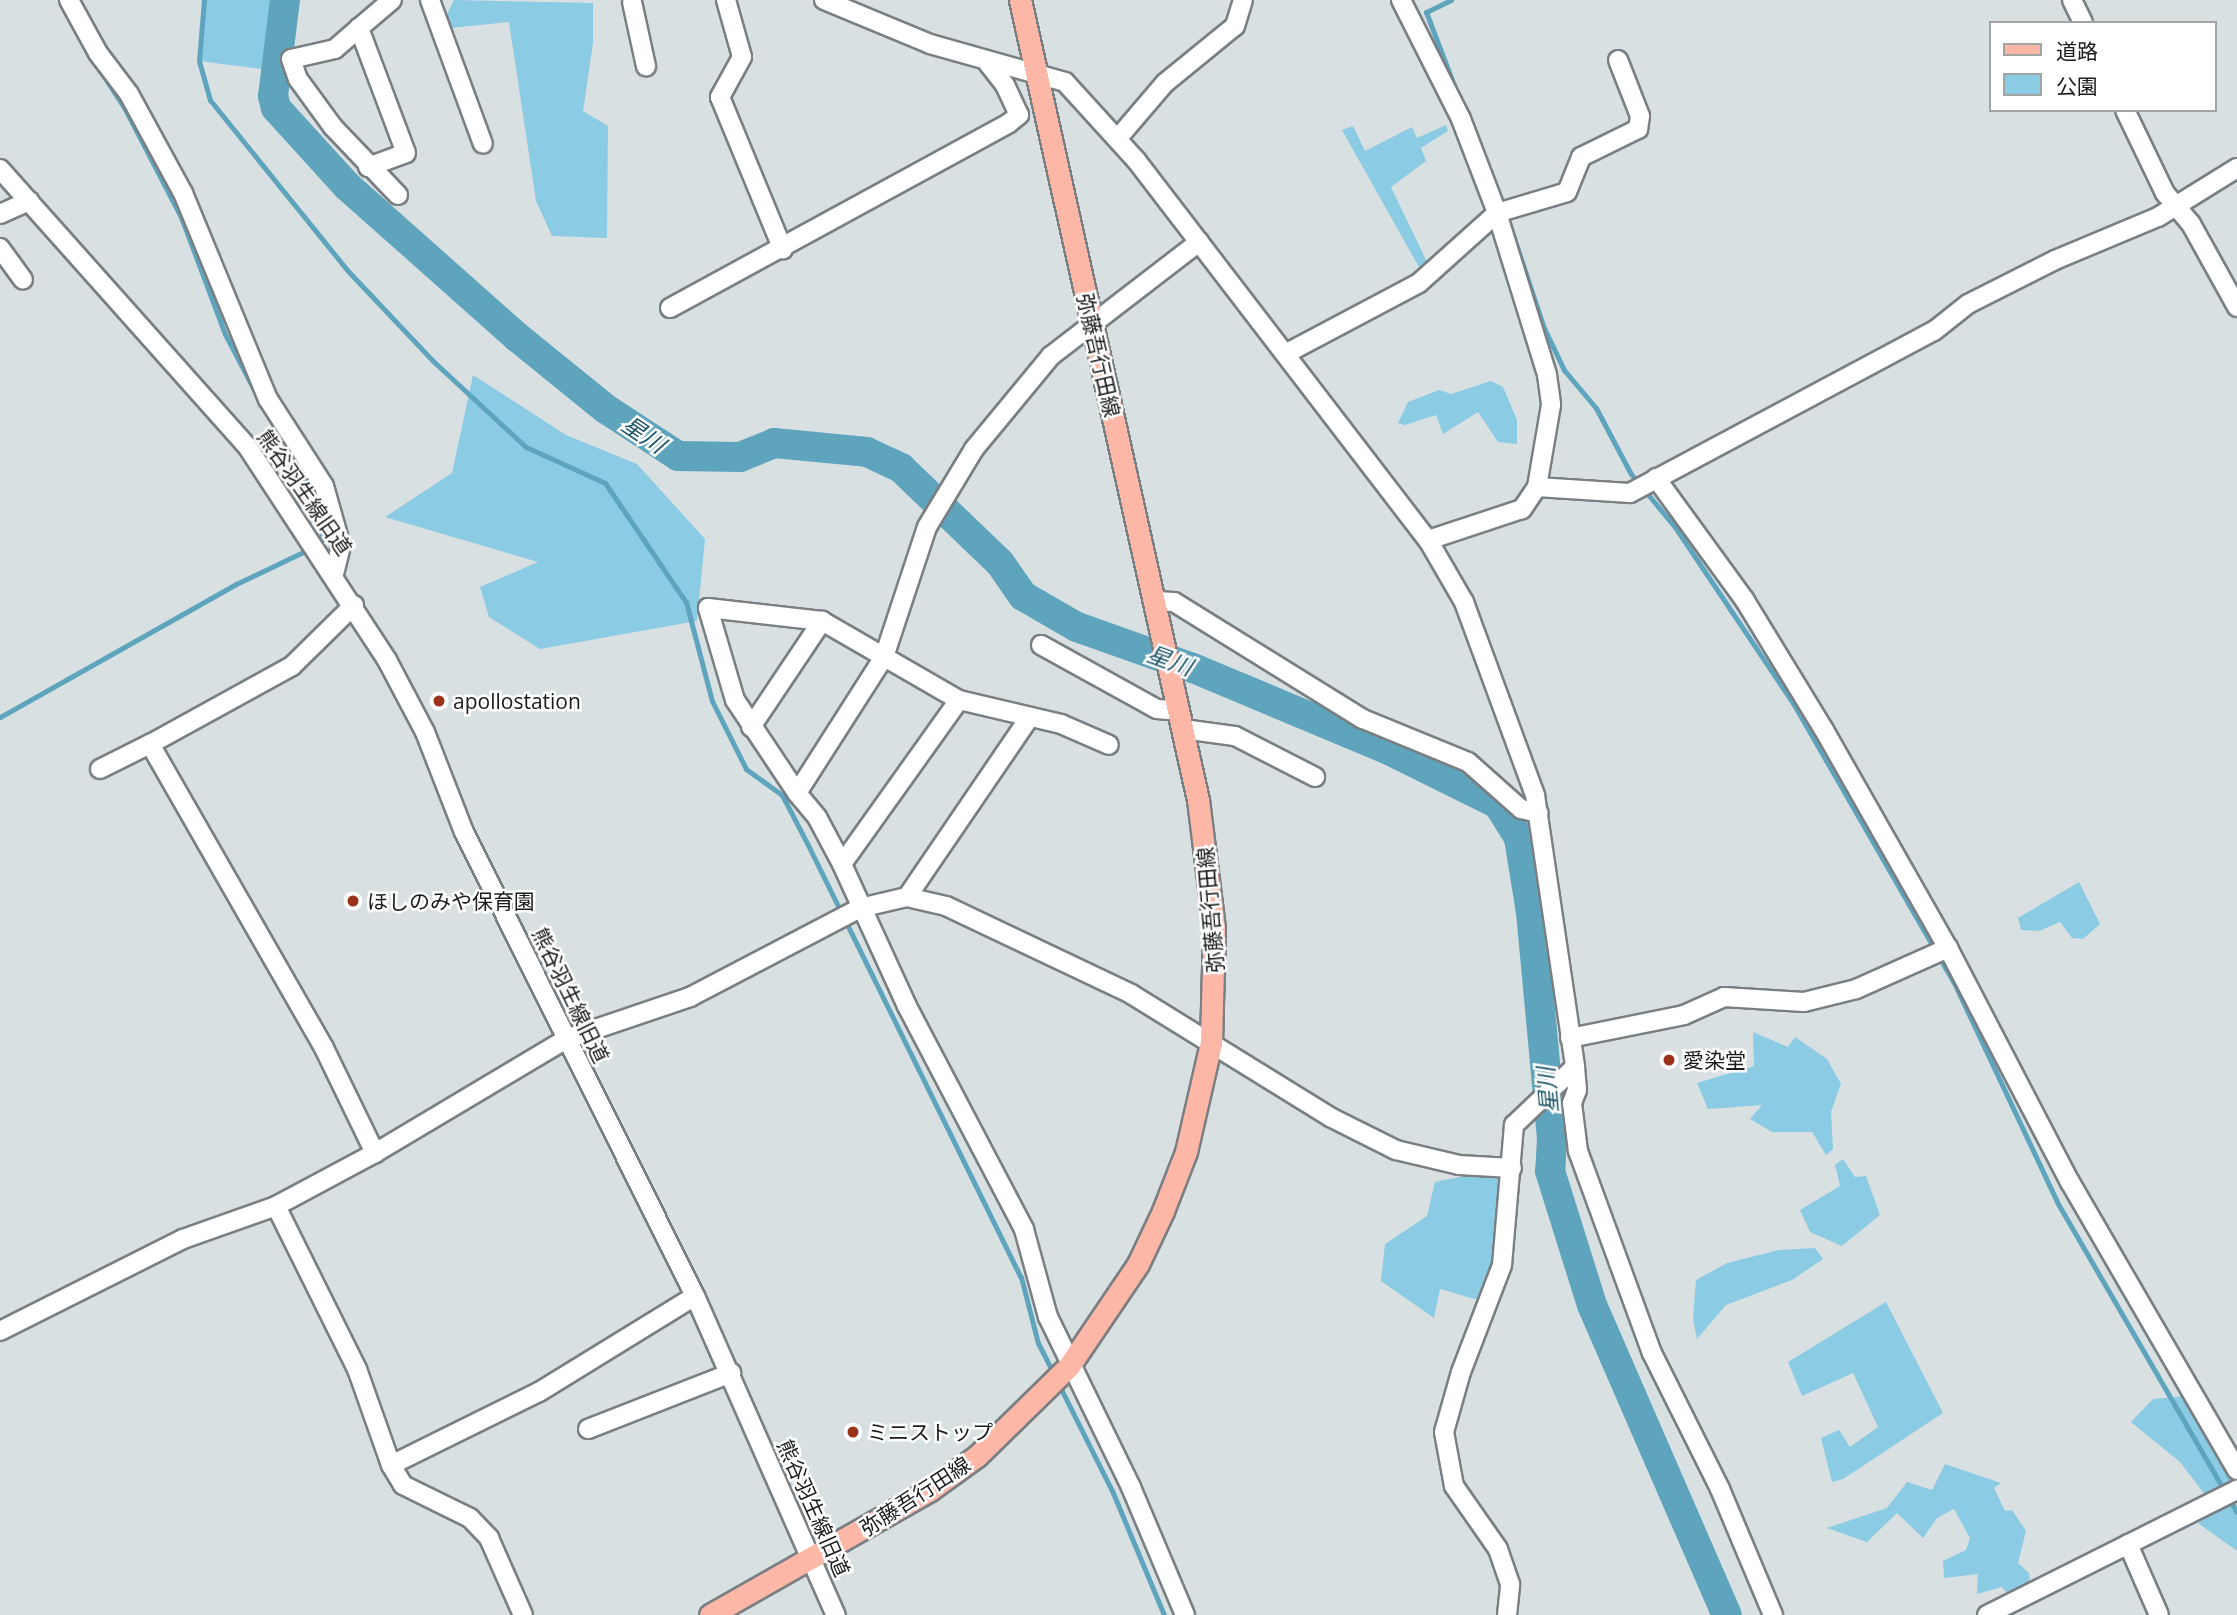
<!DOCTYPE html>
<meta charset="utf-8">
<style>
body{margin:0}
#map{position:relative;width:2237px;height:1615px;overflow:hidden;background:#d9e0e2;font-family:"Open Sans","Noto Sans JP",sans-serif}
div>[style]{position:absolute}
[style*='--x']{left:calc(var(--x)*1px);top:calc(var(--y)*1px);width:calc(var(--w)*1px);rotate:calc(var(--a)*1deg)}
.green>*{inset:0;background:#8bcbe3}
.stream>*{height:5px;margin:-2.5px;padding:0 2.5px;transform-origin:2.5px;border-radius:2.5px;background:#5ea4bd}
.river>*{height:30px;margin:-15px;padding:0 15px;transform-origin:15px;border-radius:15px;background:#5ea4bd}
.roads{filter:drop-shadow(2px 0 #797f82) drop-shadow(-2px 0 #797f82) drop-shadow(0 2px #797f82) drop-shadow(0 -2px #797f82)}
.minor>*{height:18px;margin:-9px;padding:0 9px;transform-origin:9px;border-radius:9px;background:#fff}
.major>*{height:21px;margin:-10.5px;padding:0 10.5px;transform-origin:10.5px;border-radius:10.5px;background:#fdb7a7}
.dots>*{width:19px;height:19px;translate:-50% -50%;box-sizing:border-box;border:4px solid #fff;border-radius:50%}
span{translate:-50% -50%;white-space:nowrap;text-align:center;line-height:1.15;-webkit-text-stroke:5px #fff;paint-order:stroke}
.street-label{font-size:21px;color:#191b1c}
.poi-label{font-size:21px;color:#191b1c}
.left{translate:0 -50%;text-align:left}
.water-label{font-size:23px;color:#195366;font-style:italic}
.legend{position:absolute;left:1989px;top:21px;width:228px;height:91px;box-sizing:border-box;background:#fff;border:2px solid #a3a4a4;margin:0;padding:9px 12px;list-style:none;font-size:21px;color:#191b1c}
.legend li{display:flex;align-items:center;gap:14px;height:35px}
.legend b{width:35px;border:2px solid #a3a4a4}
</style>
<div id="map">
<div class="green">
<div style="clip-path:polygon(205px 0,285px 0,278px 71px,199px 61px)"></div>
<div style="clip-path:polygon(454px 0,593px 3px,593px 43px,583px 111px,608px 126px,607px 238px,552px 236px,536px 201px,509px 22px,440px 29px)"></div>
<div style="clip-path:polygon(1446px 125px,1448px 131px,1421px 148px,1426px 161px,1391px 187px,1427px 262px,1420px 269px,1342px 130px,1353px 126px,1365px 151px,1412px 127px,1417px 138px)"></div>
<div style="clip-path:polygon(473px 375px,566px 435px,637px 464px,705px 539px,697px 621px,540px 649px,489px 617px,480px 587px,538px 562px,385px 517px,452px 473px)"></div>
<div style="clip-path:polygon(1491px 381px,1503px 387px,1517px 420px,1517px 444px,1498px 442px,1478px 412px,1443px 434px,1436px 415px,1405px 425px,1398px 423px,1408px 402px,1439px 390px,1451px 394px)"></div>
<div style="clip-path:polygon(2079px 882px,2100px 924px,2083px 939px,2072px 938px,2060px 922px,2039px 931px,2021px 930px,2018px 918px)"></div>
<div style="clip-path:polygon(1753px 1032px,1788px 1047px,1795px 1037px,1827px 1059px,1841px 1084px,1831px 1112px,1833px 1149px,1826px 1155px,1812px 1132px,1772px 1132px,1750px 1119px,1762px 1105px,1708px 1109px,1697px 1083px,1754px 1066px)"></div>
<div style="clip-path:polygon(1843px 1159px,1855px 1177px,1866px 1176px,1880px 1215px,1842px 1246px,1810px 1232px,1800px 1210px,1840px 1186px,1835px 1165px)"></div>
<div style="clip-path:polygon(1504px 1168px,1508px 1206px,1488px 1303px,1440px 1289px,1434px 1318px,1381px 1281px,1385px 1244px,1427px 1216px,1435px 1182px)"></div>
<div style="clip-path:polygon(1815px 1248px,1823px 1259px,1792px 1280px,1726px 1305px,1697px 1339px,1693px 1319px,1696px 1280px,1727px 1263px,1779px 1250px)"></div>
<div style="clip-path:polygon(1886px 1302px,1943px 1413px,1843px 1479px,1832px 1482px,1821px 1438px,1839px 1430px,1850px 1447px,1878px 1427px,1853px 1373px,1802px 1396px,1788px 1362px)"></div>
<div style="clip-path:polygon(2196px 1395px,2236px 1467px,2230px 1490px,2206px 1496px,2180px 1462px,2131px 1422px,2153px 1399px)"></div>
<div style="clip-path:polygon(1945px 1464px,2001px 1483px,1994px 1488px,2005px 1511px,2012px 1510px,2026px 1531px,2018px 1563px,2029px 1573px,2032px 1602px,2014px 1602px,2002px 1587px,1977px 1594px,1978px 1574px,1944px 1578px,1943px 1561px,1966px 1550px,1970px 1538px,1954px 1509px,1937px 1518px,1923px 1538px,1897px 1513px,1867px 1542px,1827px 1528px,1887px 1508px,1907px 1482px,1932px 1490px)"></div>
<div style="clip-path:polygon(2235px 1502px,2237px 1506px,2237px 1551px,2198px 1523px)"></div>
</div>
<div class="stream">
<div style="--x:204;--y:0;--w:61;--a:94.7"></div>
<div style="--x:199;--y:61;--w:41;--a:74.2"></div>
<div style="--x:210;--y:100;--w:220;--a:51.1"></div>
<div style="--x:348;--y:271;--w:124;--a:46.6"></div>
<div style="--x:433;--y:361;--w:127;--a:42.8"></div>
<div style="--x:526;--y:447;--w:87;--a:24.5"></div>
<div style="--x:605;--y:483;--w:144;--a:55.8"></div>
<div style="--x:686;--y:602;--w:102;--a:75.3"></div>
<div style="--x:712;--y:701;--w:76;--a:63.4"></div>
<div style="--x:746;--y:769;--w:44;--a:35.8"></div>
<div style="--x:782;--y:795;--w:54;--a:62.5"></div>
<div style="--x:807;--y:843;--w:484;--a:63.8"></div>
<div style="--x:1021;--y:1277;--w:68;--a:75.6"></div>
<div style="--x:1038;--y:1343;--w:35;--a:63"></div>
<div style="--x:1451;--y:0;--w:28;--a:154"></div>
<div style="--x:1426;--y:12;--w:81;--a:69.1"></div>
<div style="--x:92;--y:58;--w:61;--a:57.1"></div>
<div style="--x:125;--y:109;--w:122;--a:62.6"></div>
<div style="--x:181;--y:217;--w:125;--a:69.4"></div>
<div style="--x:225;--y:334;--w:85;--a:62.5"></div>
<div style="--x:1508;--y:220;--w:114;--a:71.6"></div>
<div style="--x:1544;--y:328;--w:47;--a:64.5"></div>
<div style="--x:1564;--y:370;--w:50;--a:49.9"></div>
<div style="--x:1596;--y:408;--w:75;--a:62.1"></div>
<div style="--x:1631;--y:474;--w:69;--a:50.3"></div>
<div style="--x:1675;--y:527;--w:212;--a:56.2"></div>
<div style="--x:1793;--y:703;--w:327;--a:60.1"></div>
<div style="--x:1956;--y:987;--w:238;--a:64.8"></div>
<div style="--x:2057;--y:1202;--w:358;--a:59.9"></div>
<div style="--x:0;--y:717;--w:271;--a:-29.4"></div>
<div style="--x:236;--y:584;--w:98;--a:-25.5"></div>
<div style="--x:324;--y:542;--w:85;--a:-107.2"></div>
<div style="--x:1058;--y:1383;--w:123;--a:63.4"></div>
<div style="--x:1113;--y:1493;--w:132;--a:67.3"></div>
</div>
<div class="river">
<div style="--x:285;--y:0;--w:97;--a:97.1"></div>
<div style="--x:273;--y:96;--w:12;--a:76"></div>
<div style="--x:276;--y:108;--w:105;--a:47.7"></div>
<div style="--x:347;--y:186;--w:227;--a:41.6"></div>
<div style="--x:517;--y:337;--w:114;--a:39"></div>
<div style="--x:606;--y:409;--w:86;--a:33.1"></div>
<div style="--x:678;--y:456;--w:62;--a:0.9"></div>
<div style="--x:740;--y:457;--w:37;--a:-22"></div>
<div style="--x:774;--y:443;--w:93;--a:5.5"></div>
<div style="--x:867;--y:452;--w:38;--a:25"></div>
<div style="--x:901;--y:468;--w:137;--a:43.8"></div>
<div style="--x:1000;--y:563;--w:40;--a:55.1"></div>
<div style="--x:1023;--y:596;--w:62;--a:29.9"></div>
<div style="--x:1077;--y:627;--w:123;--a:19.5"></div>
<div style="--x:1193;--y:668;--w:215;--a:22.7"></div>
<div style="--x:1391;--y:751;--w:119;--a:26.4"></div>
<div style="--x:1498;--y:804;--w:40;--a:58"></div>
<div style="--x:1519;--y:838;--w:75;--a:80.8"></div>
<div style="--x:1531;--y:912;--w:227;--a:84.7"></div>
<div style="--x:1552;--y:1138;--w:33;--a:93"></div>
<div style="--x:1550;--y:1171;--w:140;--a:72.6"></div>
<div style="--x:1592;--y:1305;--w:338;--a:66.5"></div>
</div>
<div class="roads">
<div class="minor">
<div style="--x:69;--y:0;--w:60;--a:61.3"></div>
<div style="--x:98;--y:53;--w:51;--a:52.9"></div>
<div style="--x:129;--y:94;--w:113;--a:61.4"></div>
<div style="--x:183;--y:193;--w:223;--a:67.6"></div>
<div style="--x:268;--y:399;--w:103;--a:57.2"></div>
<div style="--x:324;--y:486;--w:62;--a:74.2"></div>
<div style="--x:341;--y:546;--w:29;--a:104"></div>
<div style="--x:430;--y:0;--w:153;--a:69.8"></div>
<div style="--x:726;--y:0;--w:59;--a:74.3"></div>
<div style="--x:742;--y:57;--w:46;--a:118.8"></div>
<div style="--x:720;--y:97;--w:165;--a:67.6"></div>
<div style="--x:824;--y:0;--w:115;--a:22.5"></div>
<div style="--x:930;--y:44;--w:140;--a:15.7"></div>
<div style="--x:1065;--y:82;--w:105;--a:47.7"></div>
<div style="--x:1136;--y:160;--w:479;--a:52.5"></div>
<div style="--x:1428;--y:540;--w:72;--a:59.9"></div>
<div style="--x:1464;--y:602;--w:206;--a:69.8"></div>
<div style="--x:1535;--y:795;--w:275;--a:81.6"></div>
<div style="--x:1575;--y:1067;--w:23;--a:85"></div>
<div style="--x:1577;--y:1090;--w:14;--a:111"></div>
<div style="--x:1572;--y:1103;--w:48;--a:82.9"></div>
<div style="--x:1578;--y:1151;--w:215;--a:69.9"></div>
<div style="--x:1652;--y:1353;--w:152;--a:63.4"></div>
<div style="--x:1720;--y:1489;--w:137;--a:67.2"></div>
<div style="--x:1401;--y:0;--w:133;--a:63.2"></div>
<div style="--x:1461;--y:119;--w:101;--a:69"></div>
<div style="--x:1497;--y:213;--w:170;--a:72.8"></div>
<div style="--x:1547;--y:375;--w:30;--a:82"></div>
<div style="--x:1551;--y:405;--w:83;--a:99.7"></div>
<div style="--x:1537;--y:487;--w:27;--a:124"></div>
<div style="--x:1522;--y:509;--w:99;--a:161.7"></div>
<div style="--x:2072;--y:0;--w:25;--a:64"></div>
<div style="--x:632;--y:2;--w:66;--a:77.7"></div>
<div style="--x:359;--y:28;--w:32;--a:139"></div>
<div style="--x:335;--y:49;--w:45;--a:167.2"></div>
<div style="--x:291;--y:59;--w:21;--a:71"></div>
<div style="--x:298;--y:79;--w:59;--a:53.9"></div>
<div style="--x:333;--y:127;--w:94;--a:46.3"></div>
<div style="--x:2125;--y:110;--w:92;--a:64.3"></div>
<div style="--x:2165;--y:193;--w:40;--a:50"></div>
<div style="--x:2191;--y:224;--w:95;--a:61"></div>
<div style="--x:1118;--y:138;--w:72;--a:-49.5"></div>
<div style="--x:1165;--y:83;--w:90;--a:-39.2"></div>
<div style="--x:1235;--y:26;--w:27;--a:-73"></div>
<div style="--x:368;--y:167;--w:40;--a:-20.2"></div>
<div style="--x:406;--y:153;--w:134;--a:-110.6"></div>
<div style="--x:359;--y:28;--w:43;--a:-40.3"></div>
<div style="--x:0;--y:169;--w:371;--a:48.3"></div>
<div style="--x:247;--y:446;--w:256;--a:56.8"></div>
<div style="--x:387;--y:660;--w:81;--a:62.2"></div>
<div style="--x:425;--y:732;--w:107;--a:68.7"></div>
<div style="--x:464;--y:832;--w:518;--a:63.53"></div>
<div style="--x:695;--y:1296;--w:349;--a:66.2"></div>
<div style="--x:0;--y:214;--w:32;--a:-24"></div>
<div style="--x:0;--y:248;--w:39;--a:54"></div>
<div style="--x:670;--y:308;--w:386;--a:-28.6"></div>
<div style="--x:1009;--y:123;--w:13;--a:-39"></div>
<div style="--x:1019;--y:115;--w:33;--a:-115"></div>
<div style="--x:1005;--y:85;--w:28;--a:-128"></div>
<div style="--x:1287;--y:353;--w:149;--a:-27.9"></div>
<div style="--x:1419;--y:283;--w:105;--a:-41.9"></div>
<div style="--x:1497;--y:213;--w:73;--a:-16.7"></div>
<div style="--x:1567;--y:192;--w:38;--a:-68"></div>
<div style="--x:1581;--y:157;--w:64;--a:-26.2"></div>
<div style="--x:1638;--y:129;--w:13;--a:-81"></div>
<div style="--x:1640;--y:116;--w:60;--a:-111.4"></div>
<div style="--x:1656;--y:478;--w:150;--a:54"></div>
<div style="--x:1744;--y:599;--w:153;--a:58.6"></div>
<div style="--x:1824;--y:730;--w:251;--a:60.4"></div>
<div style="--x:1948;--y:948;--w:264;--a:62.5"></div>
<div style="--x:2070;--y:1182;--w:333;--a:59.9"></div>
<div style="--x:1537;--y:487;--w:93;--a:3.7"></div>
<div style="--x:1630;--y:493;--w:344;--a:-28.1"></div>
<div style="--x:1934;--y:331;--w:43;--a:-38.5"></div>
<div style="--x:1968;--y:304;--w:97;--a:-26.8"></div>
<div style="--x:2055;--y:260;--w:112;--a:-22.7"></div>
<div style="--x:2158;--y:217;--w:93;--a:-31.8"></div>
<div style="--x:1156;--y:601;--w:18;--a:3"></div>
<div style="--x:1174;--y:602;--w:222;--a:31.8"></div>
<div style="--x:1363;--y:719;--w:113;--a:22.3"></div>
<div style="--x:1468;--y:762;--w:71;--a:41.6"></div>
<div style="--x:1521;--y:809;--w:18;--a:13"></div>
<div style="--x:354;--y:605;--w:87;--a:135.5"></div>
<div style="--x:292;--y:666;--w:162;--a:151.2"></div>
<div style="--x:150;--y:744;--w:350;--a:60.2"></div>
<div style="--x:324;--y:1048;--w:117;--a:64.1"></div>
<div style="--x:1041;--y:645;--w:132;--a:28.9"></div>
<div style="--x:1157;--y:709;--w:23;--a:5"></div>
<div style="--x:959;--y:700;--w:105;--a:13.2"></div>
<div style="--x:1061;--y:724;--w:52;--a:23.6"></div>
<div style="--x:751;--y:727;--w:128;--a:-56.2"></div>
<div style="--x:1183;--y:729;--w:52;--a:7.7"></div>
<div style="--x:1235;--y:736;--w:90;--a:27.1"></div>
<div style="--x:100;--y:769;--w:56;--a:-26.6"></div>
<div style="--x:797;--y:793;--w:112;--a:-123.7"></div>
<div style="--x:735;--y:700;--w:96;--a:-106.4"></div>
<div style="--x:708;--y:608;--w:115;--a:6.5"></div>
<div style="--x:822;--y:621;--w:158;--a:30"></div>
<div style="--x:959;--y:700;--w:201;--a:125.5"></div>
<div style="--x:907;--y:897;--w:218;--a:-55.7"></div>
<div style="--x:1570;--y:1038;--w:116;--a:-11.4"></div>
<div style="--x:1684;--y:1015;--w:44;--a:-24.2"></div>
<div style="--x:1724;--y:997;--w:80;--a:3.6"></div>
<div style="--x:1804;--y:1002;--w:54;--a:-14"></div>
<div style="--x:1856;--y:989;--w:101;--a:-24"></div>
<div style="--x:276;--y:1206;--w:182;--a:63.6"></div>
<div style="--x:357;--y:1369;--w:102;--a:70.5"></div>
<div style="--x:391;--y:1465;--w:23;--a:59"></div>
<div style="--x:403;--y:1485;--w:75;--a:26.2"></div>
<div style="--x:470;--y:1518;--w:28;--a:46"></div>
<div style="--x:489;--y:1538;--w:84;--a:66.2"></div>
<div style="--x:0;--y:1331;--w:205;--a:-26.7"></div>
<div style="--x:183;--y:1239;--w:99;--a:-19.5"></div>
<div style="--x:276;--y:1206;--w:112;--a:-28.2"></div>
<div style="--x:375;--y:1153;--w:222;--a:-30.8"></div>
<div style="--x:566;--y:1039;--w:131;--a:-18.7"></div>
<div style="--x:690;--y:997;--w:192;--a:-27.6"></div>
<div style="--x:860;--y:908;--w:48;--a:-13.2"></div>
<div style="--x:907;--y:897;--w:40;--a:13"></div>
<div style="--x:946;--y:906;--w:205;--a:25.4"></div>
<div style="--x:1131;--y:994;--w:234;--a:31.7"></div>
<div style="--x:1330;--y:1117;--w:74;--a:26.6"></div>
<div style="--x:1396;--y:1150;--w:65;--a:13.4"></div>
<div style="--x:1459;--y:1165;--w:53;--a:3.2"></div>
<div style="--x:588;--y:1429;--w:154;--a:-21.4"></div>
<div style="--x:391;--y:1465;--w:165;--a:-26.3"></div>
<div style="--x:539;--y:1392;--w:183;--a:-31.6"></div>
<div style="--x:2128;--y:1544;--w:77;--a:66.4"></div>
<div style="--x:1185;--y:1615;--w:139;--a:-112.9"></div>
<div style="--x:1131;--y:1487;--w:189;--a:-116"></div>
<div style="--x:1048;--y:1317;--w:91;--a:-105.3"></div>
<div style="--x:1024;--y:1229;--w:252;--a:-117.7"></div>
<div style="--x:907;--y:1006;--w:156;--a:-114.6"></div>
<div style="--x:842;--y:864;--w:53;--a:-118"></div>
<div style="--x:817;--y:817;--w:31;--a:-130"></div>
<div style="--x:797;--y:793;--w:161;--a:-57.4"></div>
<div style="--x:884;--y:657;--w:137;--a:-71.7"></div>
<div style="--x:927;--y:527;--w:91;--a:-58.9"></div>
<div style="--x:974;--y:449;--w:121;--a:-50.4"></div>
<div style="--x:1051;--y:356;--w:187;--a:-37.6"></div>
<div style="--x:1507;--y:1615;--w:31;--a:-84"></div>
<div style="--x:1510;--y:1584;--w:37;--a:-109"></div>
<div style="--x:1498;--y:1549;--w:77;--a:-124.9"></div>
<div style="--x:1454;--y:1486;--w:55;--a:-100.5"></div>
<div style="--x:1444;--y:1432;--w:62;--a:-74.2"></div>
<div style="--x:1461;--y:1372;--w:115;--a:-69"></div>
<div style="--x:1502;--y:1265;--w:141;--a:-85.1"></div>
<div style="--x:1514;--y:1125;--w:84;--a:-43.6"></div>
<div style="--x:1987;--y:1615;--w:280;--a:-26.6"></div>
</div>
<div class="major">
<div style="--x:710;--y:1615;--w:253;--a:-29.6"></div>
<div style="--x:930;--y:1490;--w:58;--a:-35.9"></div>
<div style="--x:977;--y:1456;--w:129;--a:-44.4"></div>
<div style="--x:1069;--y:1366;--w:123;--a:-55.9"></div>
<div style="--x:1138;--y:1264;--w:59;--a:-64.7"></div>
<div style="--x:1163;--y:1211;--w:63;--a:-68.7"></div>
<div style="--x:1186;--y:1152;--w:112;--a:-77.1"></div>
<div style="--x:1211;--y:1043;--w:115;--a:-88.5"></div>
<div style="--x:1214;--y:928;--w:129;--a:-97.1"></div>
<div style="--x:1198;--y:800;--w:820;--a:-102.54"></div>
</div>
</div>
<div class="dots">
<div style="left:439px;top:701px;background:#9b331c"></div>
<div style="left:353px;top:901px;background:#9b331c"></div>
<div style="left:1669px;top:1060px;background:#9b331c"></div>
<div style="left:853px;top:1432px;background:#9b331c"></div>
</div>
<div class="street-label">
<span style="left:1099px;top:355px;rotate:77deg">弥藤吾行田線</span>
<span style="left:305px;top:492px;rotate:55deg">熊谷羽生線旧道</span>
<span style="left:1210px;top:910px;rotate:-95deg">弥藤吾行田線</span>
<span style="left:571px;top:995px;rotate:64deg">熊谷羽生線旧道</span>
<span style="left:915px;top:1496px;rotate:-33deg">弥藤吾行田線</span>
<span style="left:814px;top:1508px;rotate:66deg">熊谷羽生線旧道</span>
</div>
<div class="poi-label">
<span class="left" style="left:453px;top:701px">apollostation</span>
<span class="left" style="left:367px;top:901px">ほしのみや保育園</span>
<span class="left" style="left:1683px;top:1060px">愛染堂</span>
<span class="left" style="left:867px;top:1432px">ミニストップ</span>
</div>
<div class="water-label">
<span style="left:644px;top:434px;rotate:34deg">星川</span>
<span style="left:1170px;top:660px;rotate:20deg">星川</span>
<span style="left:1547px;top:1090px;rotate:-95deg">星川</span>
</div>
<ul class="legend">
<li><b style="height:9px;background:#fdb7a7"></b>道路</li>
<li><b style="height:19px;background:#8bcbe3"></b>公園</li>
</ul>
</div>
